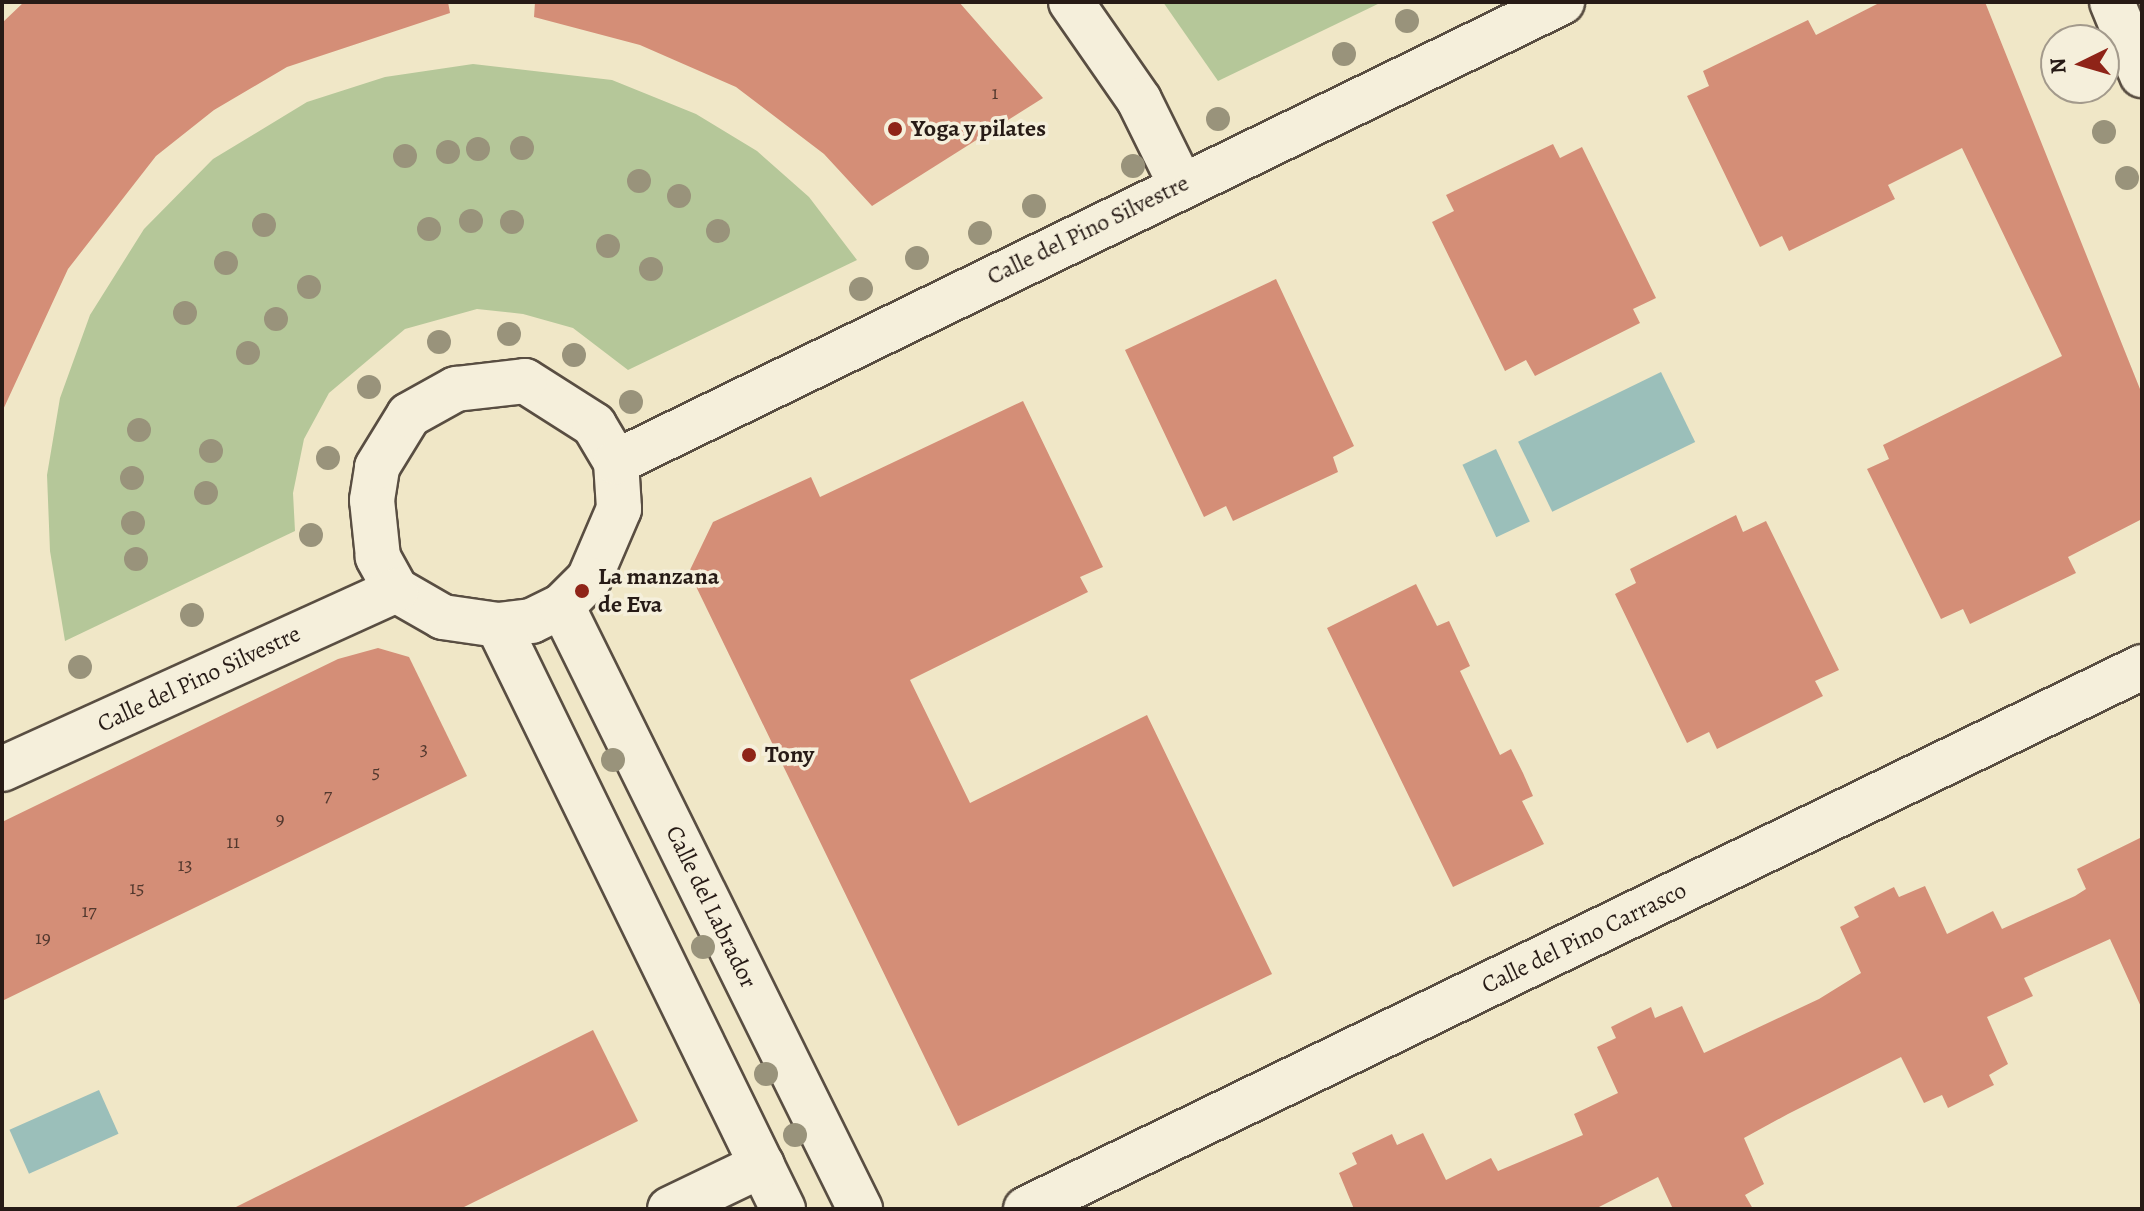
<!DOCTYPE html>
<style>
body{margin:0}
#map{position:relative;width:2144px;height:1211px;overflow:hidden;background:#f0e7c7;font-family:Alegreya,serif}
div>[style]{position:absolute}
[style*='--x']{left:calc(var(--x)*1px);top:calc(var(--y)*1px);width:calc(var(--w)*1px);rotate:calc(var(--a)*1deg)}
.green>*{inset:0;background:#b5c799}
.water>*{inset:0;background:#9bbfba;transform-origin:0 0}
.building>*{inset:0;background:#d48e77}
.roads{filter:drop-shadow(2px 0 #594e42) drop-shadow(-2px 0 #594e42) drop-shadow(0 2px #594e42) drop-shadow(0 -2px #594e42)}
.minor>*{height:44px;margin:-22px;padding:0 22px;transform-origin:22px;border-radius:22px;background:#f5efdb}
.trees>*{width:24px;height:24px;margin:-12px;border-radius:50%;background:#99937b}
.dots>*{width:22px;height:22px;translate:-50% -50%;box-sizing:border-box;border:4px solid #f5efdb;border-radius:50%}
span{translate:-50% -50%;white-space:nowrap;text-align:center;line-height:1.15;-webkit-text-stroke:7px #f5efdb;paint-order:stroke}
.number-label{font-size:20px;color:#52382e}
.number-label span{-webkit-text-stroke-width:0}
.poi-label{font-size:24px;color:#271b16;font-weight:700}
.left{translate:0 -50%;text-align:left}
.street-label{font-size:24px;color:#271b16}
.frame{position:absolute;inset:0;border:4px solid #271b16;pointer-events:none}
.north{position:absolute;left:2040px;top:24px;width:80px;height:80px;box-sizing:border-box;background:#f5efdb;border:2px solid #a39a8c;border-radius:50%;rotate:265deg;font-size:22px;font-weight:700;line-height:32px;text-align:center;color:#271b16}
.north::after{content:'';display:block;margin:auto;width:28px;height:36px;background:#8f2418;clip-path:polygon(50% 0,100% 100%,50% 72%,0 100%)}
</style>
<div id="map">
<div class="green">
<div style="clip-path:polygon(1163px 2px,1382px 2px,1218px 81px)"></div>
<div style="clip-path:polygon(473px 64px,612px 80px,696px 114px,757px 151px,809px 197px,857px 260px,628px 370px,573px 328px,523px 314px,477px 309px,405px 329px,329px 393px,304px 439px,293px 493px,295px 531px,65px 641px,50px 551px,47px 475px,60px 398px,90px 315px,144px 229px,213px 159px,307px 102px,385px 77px)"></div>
</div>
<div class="water">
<div style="left:1661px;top:372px;width:78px;height:159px;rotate:64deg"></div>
<div style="left:1496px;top:449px;width:80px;height:37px;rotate:65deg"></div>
<div style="left:99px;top:1090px;width:48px;height:98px;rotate:66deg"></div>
</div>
<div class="building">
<div style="clip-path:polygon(24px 2px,448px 2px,450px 13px,287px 67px,214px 110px,156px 156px,68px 269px,2px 412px,2px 23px)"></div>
<div style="clip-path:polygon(535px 2px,959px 2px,1043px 98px,872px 206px,824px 154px,736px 87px,640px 45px,534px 17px)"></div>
<div style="clip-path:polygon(1881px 2px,1985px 2px,2142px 394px,2142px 519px,2068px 557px,2076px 573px,1970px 624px,1963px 609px,1941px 619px,1867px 469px,1889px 459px,1883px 445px,2062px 356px,1962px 148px,1888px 185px,1895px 199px,1789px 251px,1782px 236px,1760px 247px,1687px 96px,1709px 86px,1703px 71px,1808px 20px,1816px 35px)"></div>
<div style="clip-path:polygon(1553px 144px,1560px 158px,1582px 147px,1656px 298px,1633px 309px,1640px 323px,1535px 376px,1526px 360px,1505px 371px,1432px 222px,1454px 211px,1446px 195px)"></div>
<div style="clip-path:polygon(1276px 279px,1354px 446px,1333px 457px,1338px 472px,1233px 521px,1226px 506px,1204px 517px,1125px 350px)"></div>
<div style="clip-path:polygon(1023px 401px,1103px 567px,1080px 577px,1088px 592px,910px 680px,970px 803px,1147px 715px,1272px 974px,958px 1126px,689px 572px,713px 522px,811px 477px,820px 497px)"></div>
<div style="clip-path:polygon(1736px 515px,1743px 532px,1766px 521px,1839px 670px,1815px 681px,1823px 696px,1717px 749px,1709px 732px,1687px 743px,1615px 594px,1636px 583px,1630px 569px)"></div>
<div style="clip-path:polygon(1416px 584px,1437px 626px,1449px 621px,1470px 666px,1460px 671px,1500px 755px,1511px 749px,1523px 773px,1533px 796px,1522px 801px,1544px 844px,1453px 887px,1327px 628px)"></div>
<div style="clip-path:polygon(378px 648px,409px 657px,467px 776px,2px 1001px,2px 822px,338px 659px)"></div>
<div style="clip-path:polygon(2142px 837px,2142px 1009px,2110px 939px,2024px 978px,2033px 996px,1987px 1017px,2008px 1064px,1989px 1075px,1994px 1085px,1948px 1108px,1942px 1095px,1924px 1103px,1901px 1057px,1788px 1114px,1744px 1138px,1764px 1184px,1745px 1195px,1753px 1209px,1673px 1209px,1658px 1177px,1595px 1209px,1354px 1209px,1339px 1173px,1357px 1164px,1352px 1153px,1392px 1134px,1397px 1145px,1423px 1133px,1446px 1180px,1491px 1158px,1498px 1171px,1583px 1135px,1574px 1114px,1618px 1093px,1597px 1047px,1616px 1038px,1611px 1027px,1651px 1007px,1655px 1018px,1682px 1006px,1704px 1053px,1819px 999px,1861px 973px,1840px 927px,1859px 917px,1854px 907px,1894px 887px,1899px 897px,1925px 886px,1947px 934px,1993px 911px,2002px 929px,2075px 896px,2086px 889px,2077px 869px)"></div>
<div style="clip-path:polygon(593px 1030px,638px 1121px,460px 1209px,232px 1209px)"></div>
</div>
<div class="roads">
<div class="minor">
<div style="--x:1071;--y:2;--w:119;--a:55.2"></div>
<div style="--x:1139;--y:100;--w:95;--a:63.7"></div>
<div style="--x:2112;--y:2;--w:79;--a:67.7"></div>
<div style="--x:525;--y:381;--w:82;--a:32.5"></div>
<div style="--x:594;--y:425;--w:43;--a:59.3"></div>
<div style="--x:616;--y:462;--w:47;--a:86.3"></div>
<div style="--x:619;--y:509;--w:76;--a:113.2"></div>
<div style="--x:589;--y:579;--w:38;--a:135"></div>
<div style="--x:562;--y:606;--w:34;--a:154"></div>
<div style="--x:531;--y:621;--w:33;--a:173"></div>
<div style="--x:498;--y:625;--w:56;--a:-171.7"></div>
<div style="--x:443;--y:617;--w:54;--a:-150.1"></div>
<div style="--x:396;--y:590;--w:38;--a:-119"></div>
<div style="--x:378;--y:557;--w:57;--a:-96"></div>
<div style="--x:372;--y:500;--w:33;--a:-81"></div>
<div style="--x:377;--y:467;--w:61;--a:-58.4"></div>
<div style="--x:409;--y:415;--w:54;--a:-29"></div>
<div style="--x:456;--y:389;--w:69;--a:-6.6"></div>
<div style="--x:616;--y:462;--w:1052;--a:-25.93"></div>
<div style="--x:562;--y:606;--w:673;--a:63.7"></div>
<div style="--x:498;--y:625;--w:650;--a:63.99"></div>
<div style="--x:2;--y:769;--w:433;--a:-24.4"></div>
<div style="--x:670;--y:1209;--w:102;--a:-25.6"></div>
<div style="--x:1026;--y:1209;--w:1241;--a:-25.9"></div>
</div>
</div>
<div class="trees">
<div style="left:1407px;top:21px"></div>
<div style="left:1344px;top:54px"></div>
<div style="left:1218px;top:119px"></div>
<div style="left:2104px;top:132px"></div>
<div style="left:522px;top:148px"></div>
<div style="left:478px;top:149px"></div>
<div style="left:448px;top:152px"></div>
<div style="left:405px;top:156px"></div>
<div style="left:1133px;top:166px"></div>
<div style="left:2127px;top:178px"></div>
<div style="left:639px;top:181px"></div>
<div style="left:679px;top:196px"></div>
<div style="left:1034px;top:206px"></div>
<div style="left:471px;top:221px"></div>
<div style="left:512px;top:222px"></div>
<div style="left:264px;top:225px"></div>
<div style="left:429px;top:229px"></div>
<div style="left:718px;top:231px"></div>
<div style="left:980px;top:233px"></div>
<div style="left:608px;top:246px"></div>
<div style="left:917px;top:258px"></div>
<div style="left:226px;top:263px"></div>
<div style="left:651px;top:269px"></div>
<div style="left:309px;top:287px"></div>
<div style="left:861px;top:289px"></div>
<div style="left:185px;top:313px"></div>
<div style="left:276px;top:319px"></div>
<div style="left:509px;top:334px"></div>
<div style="left:439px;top:342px"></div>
<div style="left:248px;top:353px"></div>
<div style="left:574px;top:355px"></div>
<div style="left:369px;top:387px"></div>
<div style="left:631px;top:402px"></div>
<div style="left:139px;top:430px"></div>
<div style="left:211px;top:451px"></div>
<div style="left:328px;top:458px"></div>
<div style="left:132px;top:478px"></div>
<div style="left:206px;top:493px"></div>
<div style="left:133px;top:523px"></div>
<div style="left:311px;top:535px"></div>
<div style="left:136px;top:559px"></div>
<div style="left:192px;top:615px"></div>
<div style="left:80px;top:667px"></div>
<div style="left:613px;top:760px"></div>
<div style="left:703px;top:947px"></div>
<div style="left:766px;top:1074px"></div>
<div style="left:795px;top:1135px"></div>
</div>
<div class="dots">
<div style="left:895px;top:129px;background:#8f2418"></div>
<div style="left:582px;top:591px;background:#8f2418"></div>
<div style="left:749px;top:755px;background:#8f2418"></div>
</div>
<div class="number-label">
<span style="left:995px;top:92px">1</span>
<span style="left:424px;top:748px">3</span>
<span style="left:376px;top:771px">5</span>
<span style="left:328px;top:794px">7</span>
<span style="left:280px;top:818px">9</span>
<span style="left:233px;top:841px">11</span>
<span style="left:185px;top:864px">13</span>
<span style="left:137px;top:887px">15</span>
<span style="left:89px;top:910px">17</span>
<span style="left:43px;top:937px">19</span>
</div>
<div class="poi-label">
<span class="left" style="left:911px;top:129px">Yoga y pilates</span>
<span class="left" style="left:598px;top:591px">La manzana<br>de Eva</span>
<span class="left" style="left:765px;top:755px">Tony</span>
</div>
<div class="street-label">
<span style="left:1088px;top:230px;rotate:-26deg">Calle del Pino Silvestre</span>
<span style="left:199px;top:679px;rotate:-25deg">Calle del Pino Silvestre</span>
<span style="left:711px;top:907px;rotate:64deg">Calle del Labrador</span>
<span style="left:1584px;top:938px;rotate:-26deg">Calle del Pino Carrasco</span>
</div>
<div class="frame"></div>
<div class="north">N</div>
</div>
